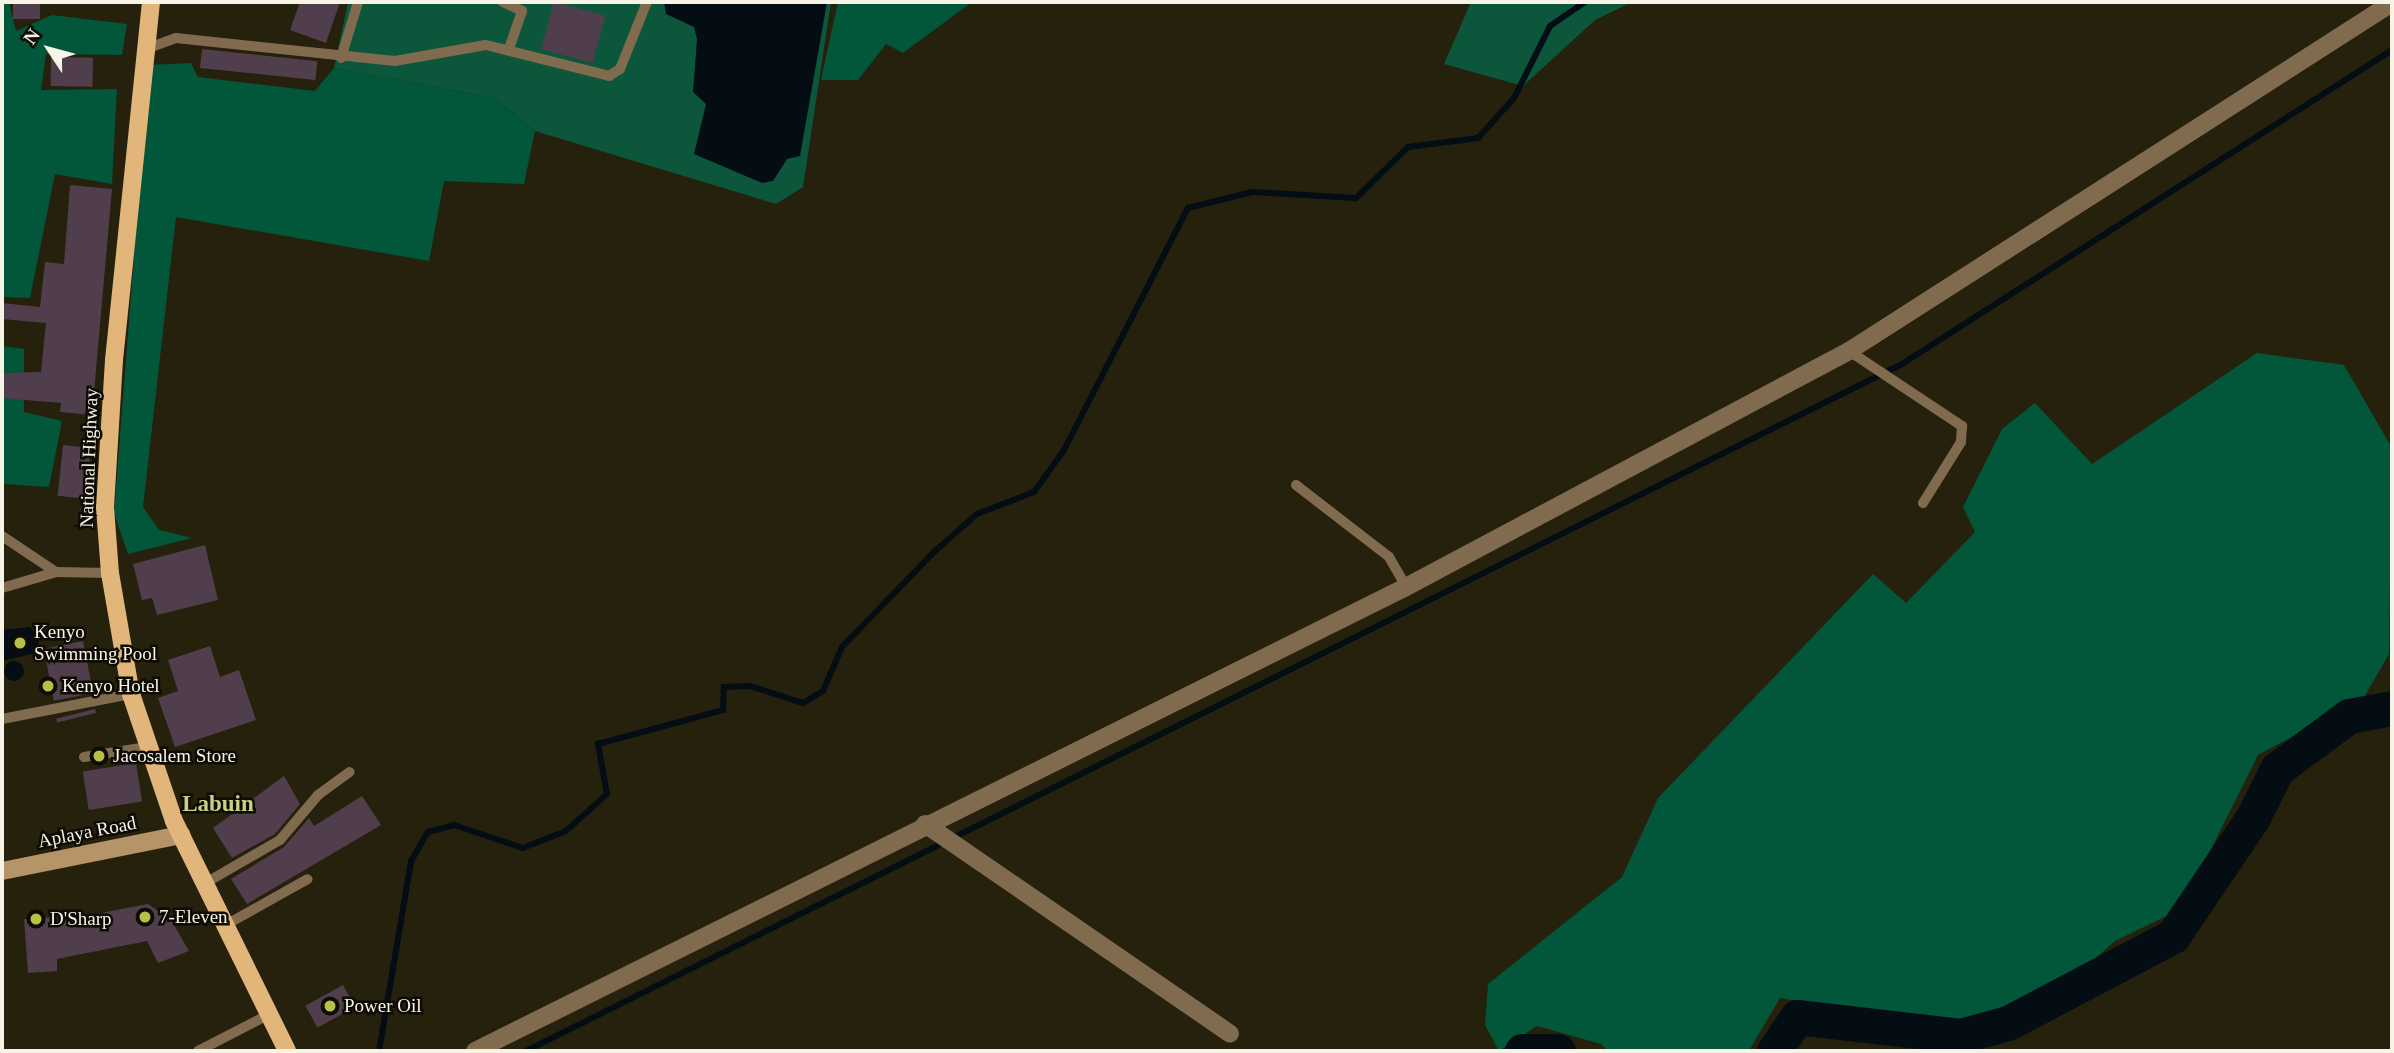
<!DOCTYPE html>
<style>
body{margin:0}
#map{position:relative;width:2394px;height:1053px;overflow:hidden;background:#25210c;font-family:"Times New Roman",serif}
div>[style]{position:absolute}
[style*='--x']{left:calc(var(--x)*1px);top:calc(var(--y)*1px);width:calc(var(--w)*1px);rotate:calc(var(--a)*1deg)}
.green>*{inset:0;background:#0c573c}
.forest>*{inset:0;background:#02563a}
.water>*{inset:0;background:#030d13}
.round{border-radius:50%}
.stream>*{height:6px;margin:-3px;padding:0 3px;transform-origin:3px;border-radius:3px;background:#030d13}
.river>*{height:35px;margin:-17.5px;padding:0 17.5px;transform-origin:17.5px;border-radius:17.5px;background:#030d13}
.building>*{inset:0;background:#513e4d;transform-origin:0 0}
.lane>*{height:10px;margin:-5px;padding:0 5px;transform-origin:5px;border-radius:5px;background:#806b4f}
.street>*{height:18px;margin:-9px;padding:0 9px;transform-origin:9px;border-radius:9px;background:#806b4f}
.secondary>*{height:18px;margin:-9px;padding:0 9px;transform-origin:9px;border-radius:9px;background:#b79468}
.primary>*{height:18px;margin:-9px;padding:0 9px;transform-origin:9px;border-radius:9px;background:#e2b57a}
.dots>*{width:19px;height:19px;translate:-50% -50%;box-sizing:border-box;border:4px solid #0d0b04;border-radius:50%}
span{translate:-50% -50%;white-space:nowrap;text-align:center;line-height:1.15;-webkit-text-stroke:5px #0d0b04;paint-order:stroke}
.street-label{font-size:19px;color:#f7f4e7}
.poi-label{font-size:19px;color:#f7f4e7}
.left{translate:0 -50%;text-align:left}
.quarter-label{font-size:23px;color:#c9d184;font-weight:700}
.frame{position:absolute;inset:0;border:4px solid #f7f4e7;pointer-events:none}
.north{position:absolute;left:14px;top:14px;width:70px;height:70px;-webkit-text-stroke:5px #0d0b04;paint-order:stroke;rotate:306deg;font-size:19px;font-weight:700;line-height:28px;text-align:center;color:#f7f4e7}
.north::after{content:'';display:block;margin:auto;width:24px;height:32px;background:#f7f4e7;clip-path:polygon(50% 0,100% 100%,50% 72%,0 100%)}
</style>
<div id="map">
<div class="green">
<div style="clip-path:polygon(348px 2px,831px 2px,803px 187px,776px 204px,535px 131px,495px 98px,334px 68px)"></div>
<div style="clip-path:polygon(1471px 2px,1632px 2px,1595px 20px,1523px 86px,1444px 64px)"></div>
</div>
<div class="forest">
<div style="clip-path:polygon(2px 2px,9px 2px,16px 31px,52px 15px,127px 24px,122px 55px,46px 54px,41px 90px,117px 89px,112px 184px,55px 174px,30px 298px,2px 297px)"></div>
<div style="clip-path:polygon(838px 2px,972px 2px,903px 53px,886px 44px,858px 80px,821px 80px)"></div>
<div style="clip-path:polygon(191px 63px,198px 77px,315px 91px,334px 68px,495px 98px,535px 131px,524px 184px,444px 181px,429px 261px,176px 217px,143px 507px,159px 530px,192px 538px,128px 554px,114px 513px,149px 65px)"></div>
<div style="clip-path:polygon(2px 346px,24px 349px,24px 412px,62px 421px,49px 487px,2px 484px)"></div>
<div style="clip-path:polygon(2257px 353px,2344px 365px,2392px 448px,2389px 654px,2363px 699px,2258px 755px,2181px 909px,2115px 941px,2057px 992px,1936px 1026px,1780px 998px,1749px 1051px,1608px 1051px,1601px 1044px,1537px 1026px,1499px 1051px,1485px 1025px,1488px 984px,1622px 877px,1658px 798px,1873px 574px,1906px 603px,1975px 532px,1963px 507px,2002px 429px,2035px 403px,2092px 464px)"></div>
</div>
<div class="water">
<div style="clip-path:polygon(664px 2px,827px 2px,800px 156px,787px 159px,773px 181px,762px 183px,694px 154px,706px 104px,693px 92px,697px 39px,694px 27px,666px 14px)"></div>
<div style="clip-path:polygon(30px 627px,39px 639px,36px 653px,2px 661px,2px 630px)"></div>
<div class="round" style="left:4px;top:661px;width:20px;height:20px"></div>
</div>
<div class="stream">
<div style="--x:379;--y:1051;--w:193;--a:-80.4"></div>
<div style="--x:411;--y:861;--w:34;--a:-60"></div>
<div style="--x:428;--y:832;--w:27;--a:-15"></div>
<div style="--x:454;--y:825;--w:73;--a:18.4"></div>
<div style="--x:523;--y:848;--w:46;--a:-21.6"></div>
<div style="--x:566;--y:831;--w:55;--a:-42.1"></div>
<div style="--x:607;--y:794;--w:51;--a:-100.2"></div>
<div style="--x:598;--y:744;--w:130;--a:-15.2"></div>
<div style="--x:723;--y:710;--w:23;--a:-88"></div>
<div style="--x:724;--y:687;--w:26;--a:-2"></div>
<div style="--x:750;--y:686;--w:56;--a:17.8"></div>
<div style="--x:803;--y:703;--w:23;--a:-31"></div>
<div style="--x:823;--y:691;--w:48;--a:-66.6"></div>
<div style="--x:842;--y:647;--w:132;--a:-45.9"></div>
<div style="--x:934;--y:552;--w:57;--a:-41.5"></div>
<div style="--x:977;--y:514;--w:61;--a:-21.1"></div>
<div style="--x:1034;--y:492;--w:52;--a:-54.5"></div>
<div style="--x:1064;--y:450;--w:272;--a:-62.9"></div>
<div style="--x:1188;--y:208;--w:66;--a:-14"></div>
<div style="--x:1252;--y:192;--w:104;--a:3.3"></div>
<div style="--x:1356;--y:198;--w:73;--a:-44.4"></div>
<div style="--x:1408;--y:147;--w:71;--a:-7.3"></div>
<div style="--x:1478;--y:138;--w:54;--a:-48"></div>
<div style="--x:1514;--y:98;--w:80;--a:-63.4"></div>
<div style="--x:1550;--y:26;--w:42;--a:-34.4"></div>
<div style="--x:526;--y:1051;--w:1538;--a:-26.53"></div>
<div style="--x:1902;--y:364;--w:582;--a:-32.65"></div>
</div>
<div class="river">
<div style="--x:1522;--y:1051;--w:36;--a:0"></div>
<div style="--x:1774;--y:1051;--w:41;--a:-55.9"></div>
<div style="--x:1797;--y:1017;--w:164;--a:6.6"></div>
<div style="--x:1960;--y:1036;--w:50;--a:-15.2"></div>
<div style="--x:2008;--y:1023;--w:187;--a:-27.8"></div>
<div style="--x:2173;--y:936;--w:141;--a:-56"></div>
<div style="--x:2252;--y:819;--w:56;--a:-63.4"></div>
<div style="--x:2277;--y:769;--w:89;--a:-36.4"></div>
<div style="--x:2349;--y:716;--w:44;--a:-10.5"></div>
</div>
<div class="building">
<div style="left:13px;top:2px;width:27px;height:17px"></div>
<div style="clip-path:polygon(300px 2px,340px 2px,326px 43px,290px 30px)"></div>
<div style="left:554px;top:2px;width:53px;height:49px;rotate:15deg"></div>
<div style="left:202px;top:49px;width:116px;height:19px;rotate:6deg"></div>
<div style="left:51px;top:57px;width:42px;height:29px;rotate:1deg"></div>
<div style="clip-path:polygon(70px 185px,112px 189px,92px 415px,60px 412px,61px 403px,2px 398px,2px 373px,41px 372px,46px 323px,2px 319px,2px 303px,40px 307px,45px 262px,64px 264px)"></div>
<div style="left:63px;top:445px;width:28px;height:51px;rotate:6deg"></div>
<div style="clip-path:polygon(205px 545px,218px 600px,157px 615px,152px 598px,142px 600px,133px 564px)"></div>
<div style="left:83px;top:641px;width:53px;height:40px;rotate:79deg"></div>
<div style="clip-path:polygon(210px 646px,220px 677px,239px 670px,256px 720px,175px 747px,158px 698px,178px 691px,168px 660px)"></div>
<div style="left:95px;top:709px;width:4px;height:40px;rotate:76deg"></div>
<div style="left:136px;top:763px;width:39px;height:54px;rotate:81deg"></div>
<div style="clip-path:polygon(284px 776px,300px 804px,275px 834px,232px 858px,213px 828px)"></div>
<div style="clip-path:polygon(362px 796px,381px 825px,247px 904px,231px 879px,284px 847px,309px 818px,314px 826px)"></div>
<div style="clip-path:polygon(148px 904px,171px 920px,189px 951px,158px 963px,147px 941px,57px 959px,57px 971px,28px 973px,24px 919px,54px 917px,54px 922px)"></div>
<div style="left:343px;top:985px;width:25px;height:43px;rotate:61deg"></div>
</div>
<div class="lane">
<div style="--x:503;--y:2;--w:21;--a:25"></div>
<div style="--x:522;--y:11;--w:39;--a:109"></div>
<div style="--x:143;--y:50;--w:35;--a:-20"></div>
<div style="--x:176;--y:38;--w:220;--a:6"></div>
<div style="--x:395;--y:61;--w:92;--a:-10"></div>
<div style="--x:486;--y:45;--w:127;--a:14.1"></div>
<div style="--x:609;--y:76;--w:13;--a:-32"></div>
<div style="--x:620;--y:69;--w:72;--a:-68.1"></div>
<div style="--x:341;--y:58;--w:59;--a:-73.1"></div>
<div style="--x:1849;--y:351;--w:136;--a:33.6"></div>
<div style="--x:1962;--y:426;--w:16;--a:94"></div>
<div style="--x:1961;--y:442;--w:72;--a:121.9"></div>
<div style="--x:1296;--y:485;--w:118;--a:37.7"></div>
<div style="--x:1389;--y:557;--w:34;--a:60"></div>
<div style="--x:2;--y:536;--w:65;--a:33.7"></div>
<div style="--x:2;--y:588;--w:56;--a:-16.5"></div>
<div style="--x:56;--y:572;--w:54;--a:1.1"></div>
<div style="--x:2;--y:719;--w:131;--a:-11"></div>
<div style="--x:84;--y:757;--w:64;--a:-9"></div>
<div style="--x:202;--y:885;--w:90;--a:-30"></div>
<div style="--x:280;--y:840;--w:59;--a:-49.8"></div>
<div style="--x:318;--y:795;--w:39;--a:-36"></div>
<div style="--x:222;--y:927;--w:98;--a:-29.2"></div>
<div style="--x:198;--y:1051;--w:79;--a:-27.2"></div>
</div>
<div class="street">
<div style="--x:925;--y:824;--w:370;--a:34.5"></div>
<div style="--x:475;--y:1051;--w:1040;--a:-26.49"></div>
<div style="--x:1406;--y:587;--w:502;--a:-28.05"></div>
<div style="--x:1849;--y:351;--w:645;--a:-32.66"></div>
</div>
<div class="secondary">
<div style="--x:2;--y:871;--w:183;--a:-11.4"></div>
</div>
<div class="primary">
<div style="--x:151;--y:2;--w:360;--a:95.9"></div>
<div style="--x:114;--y:360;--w:147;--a:93.5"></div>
<div style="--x:105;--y:507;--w:66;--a:85.7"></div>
<div style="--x:110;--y:573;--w:123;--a:80.2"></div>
<div style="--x:131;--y:694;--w:134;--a:71.3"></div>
<div style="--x:174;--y:821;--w:256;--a:63.8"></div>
</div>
<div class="dots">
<div style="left:20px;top:643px;background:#b7c148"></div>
<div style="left:48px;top:686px;background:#b7c148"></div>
<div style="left:99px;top:756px;background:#b7c148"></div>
<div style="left:145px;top:917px;background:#b7c148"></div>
<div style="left:36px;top:919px;background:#b7c148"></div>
<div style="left:330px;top:1006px;background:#b7c148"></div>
</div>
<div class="street-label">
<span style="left:89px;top:458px;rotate:-88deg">National Highway</span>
<span style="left:87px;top:832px;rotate:-11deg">Aplaya Road</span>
</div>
<div class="poi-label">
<span class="left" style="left:34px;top:643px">Kenyo<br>Swimming Pool</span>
<span class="left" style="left:62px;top:686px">Kenyo Hotel</span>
<span class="left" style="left:113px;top:756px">Jacosalem Store</span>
<span class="left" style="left:159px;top:917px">7-Eleven</span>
<span class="left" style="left:50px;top:919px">D'Sharp</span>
<span class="left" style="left:344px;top:1006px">Power Oil</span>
</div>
<div class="quarter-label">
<span style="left:218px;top:804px">Labuin</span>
</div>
<div class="frame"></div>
<div class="north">N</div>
</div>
